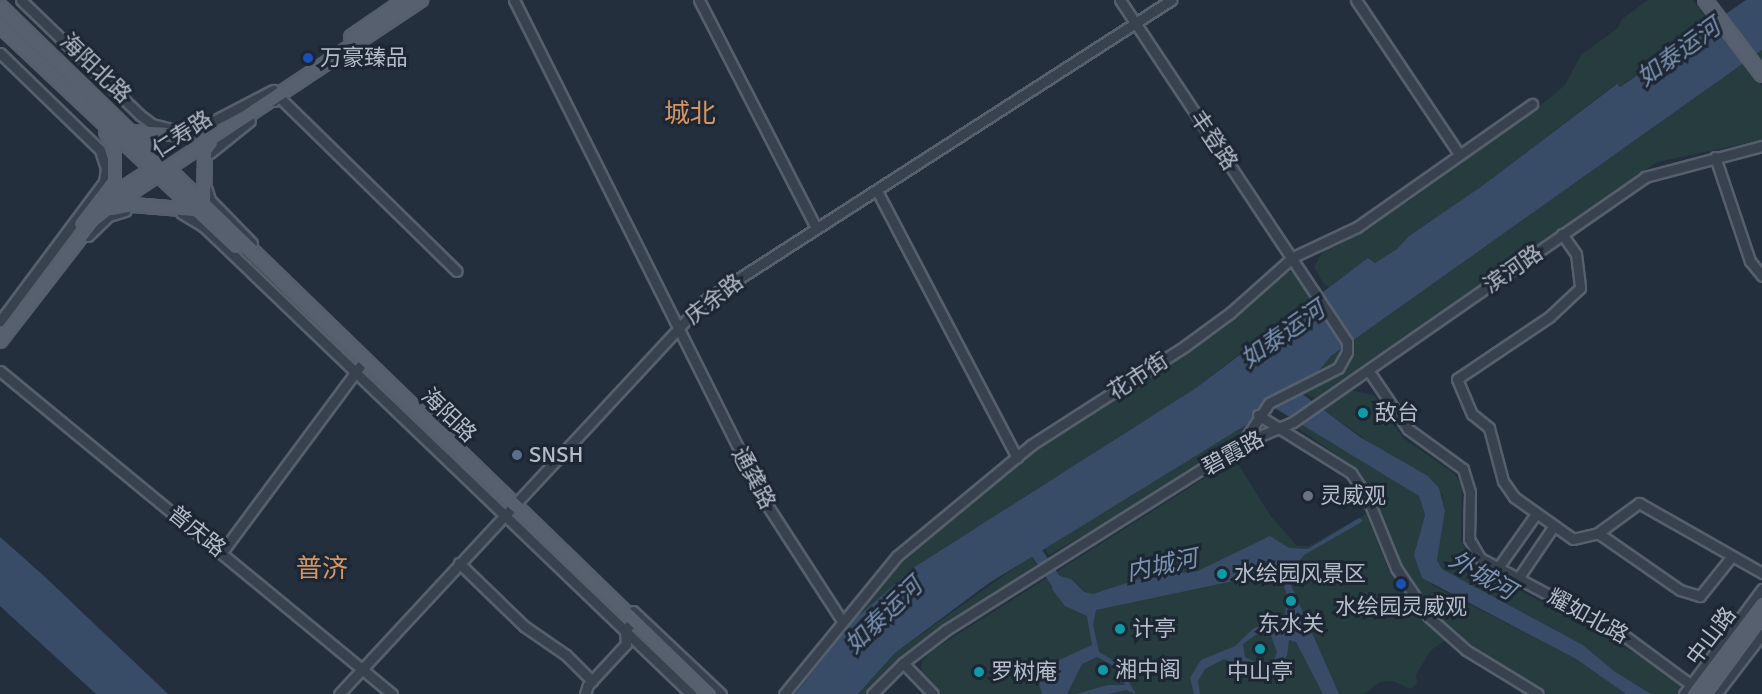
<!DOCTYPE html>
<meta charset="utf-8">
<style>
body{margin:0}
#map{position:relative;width:1762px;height:694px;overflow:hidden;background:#242f3e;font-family:Signika,"Noto Sans SC",sans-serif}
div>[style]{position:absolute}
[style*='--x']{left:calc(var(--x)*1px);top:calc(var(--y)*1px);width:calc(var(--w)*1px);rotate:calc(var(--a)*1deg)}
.green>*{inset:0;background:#263c3f}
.water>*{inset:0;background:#394c67}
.river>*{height:12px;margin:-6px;padding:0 6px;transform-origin:6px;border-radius:6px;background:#394c67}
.roads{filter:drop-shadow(2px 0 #565f6c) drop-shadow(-2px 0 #565f6c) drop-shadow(0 2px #565f6c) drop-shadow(0 -2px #565f6c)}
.minor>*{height:9px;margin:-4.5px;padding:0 4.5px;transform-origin:4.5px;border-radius:4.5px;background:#38414e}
.major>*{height:12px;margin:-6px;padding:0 6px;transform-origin:6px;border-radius:6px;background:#56606e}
.dots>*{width:16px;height:16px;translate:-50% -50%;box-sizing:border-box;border:3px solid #1d2633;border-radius:50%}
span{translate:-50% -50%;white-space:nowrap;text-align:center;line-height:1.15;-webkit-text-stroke:6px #1d2633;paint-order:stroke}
.poi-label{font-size:22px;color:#b4bcc9}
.left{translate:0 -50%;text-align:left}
.street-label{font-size:22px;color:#b4bcc9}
.water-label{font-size:24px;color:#7c92b1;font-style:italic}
.quarter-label{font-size:26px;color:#d59563}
</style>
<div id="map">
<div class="green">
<div style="clip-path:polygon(1648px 0,1693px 0,1712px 26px,1707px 24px,1619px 87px,1616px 84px,1482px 186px,1409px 236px,1397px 249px,1375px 263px,1368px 259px,1329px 287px,1324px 284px,1314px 267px,1324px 249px,1406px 203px,1551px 97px,1565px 85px,1581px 55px,1618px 28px,1622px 19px)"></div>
<div style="clip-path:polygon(1762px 50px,1762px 69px,1754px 75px,1762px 86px,1762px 140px,1657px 162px,1315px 398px,1301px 393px,1331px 356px)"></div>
<div style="clip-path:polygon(1280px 272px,1297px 272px,1311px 296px,1308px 301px,1196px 388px,913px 568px,855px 619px,795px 694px,788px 694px,918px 540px,1032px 448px,1224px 324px)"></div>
<div style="clip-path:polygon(1350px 390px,1374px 395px,1403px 438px,1455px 474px,1462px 486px,1461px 540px,1471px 560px,1492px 575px,1636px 654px,1680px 684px,1680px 694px,1651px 694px,1614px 671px,1583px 645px,1442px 569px,1437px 560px,1445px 511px,1442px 494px,1324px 410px)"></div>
<div style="clip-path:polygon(1305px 424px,1419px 496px,1425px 515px,1414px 555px,1432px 585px,1576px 659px,1626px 694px,1548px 694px,1457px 635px,1411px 586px,1358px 470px,1298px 428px)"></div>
<div style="clip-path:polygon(1246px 425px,1235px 442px,1191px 473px,1049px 555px,1045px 548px)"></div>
<div style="clip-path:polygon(1235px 459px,1270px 515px,1297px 546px,1309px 546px,1366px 514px,1389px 571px,1445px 640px,1430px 651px,1416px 675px,1417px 684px,1410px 689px,1393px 681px,1380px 682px,1364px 694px,942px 694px,921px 672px,922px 661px,933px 650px)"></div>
<div style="clip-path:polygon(1031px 556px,1036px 565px,914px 648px,867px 694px,858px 694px,895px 653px)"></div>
</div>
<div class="water">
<div style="clip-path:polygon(1746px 0,1762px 0,1762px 50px,1331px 356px,1301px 393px,1360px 437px,1428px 476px,1439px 488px,1445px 511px,1437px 560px,1442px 569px,1583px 645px,1614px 671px,1651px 694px,1626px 694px,1576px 659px,1422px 578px,1414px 555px,1425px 515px,1419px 496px,1273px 407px,1260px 408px,1246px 425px,989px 583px,895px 653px,858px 694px,795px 694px,855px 619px,913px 568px,1196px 388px,1368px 258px,1375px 263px,1397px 249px,1409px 236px,1482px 186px,1617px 84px,1620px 87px)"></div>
<div style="clip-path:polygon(evenodd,1359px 518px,1363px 520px,1360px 523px,1304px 555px,1287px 576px,1339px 694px,1323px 694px,1296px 642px,1289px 640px,1287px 656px,1276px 668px,1256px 673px,1224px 659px,1205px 669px,1198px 681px,1200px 694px,1194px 694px,1190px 678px,1201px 660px,1235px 646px,1254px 628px,1261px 626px,1285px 631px,1286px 592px,1282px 582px,1271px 573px,1096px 610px,1093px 625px,1099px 652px,1118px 663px,1136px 694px,1126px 690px,1108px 694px,1076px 694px,1108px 685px,1125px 685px,1116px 667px,1097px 657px,1082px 664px,1067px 694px,1042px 694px,1035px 671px,1092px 645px,1087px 616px,1065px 606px,1052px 589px,1053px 579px,1060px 576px,1071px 579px,1084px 592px,1093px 594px,1145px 577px,1198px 571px,1270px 536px,1289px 548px,1308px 549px,1359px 518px,1260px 632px,1271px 636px,1277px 652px,1274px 660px,1261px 665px,1245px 657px,1243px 644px,1260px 632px)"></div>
<div style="clip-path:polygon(0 537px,44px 576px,168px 694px,96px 694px,0 606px)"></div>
</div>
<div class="river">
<div style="--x:1028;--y:540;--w:60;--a:55.8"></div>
</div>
<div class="roads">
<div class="minor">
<div style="--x:21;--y:0;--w:165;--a:44"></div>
<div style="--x:140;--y:115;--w:15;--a:37"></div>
<div style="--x:152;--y:124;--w:25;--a:14"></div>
<div style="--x:514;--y:0;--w:565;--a:63.39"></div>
<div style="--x:767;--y:505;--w:138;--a:57.1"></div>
<div style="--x:699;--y:0;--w:256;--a:62.8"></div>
<div style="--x:1120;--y:0;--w:410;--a:56.4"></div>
<div style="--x:1347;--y:342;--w:10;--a:90"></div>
<div style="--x:1347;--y:352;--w:18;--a:119"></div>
<div style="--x:1338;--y:368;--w:77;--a:153.1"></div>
<div style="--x:1269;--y:403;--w:47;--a:123.7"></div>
<div style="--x:1356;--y:0;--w:185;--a:56.2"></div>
<div style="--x:0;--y:53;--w:139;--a:44.1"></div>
<div style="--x:100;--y:150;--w:20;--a:72"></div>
<div style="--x:106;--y:169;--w:13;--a:99"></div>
<div style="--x:104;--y:182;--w:174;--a:126.8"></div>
<div style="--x:274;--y:101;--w:6;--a:-51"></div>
<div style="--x:278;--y:96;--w:250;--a:44.4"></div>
<div style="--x:198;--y:129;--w:85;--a:-27.5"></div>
<div style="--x:210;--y:153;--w:51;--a:-38.7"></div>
<div style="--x:1715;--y:157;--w:110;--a:71.4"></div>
<div style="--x:1750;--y:261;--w:19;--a:51"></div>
<div style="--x:207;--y:190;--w:10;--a:73"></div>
<div style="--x:210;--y:200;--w:60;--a:45.7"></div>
<div style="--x:877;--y:191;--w:301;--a:62.3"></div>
<div style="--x:181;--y:213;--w:26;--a:31"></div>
<div style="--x:203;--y:226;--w:676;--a:43.8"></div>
<div style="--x:1562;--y:234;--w:24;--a:55"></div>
<div style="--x:1576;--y:254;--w:34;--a:83"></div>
<div style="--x:1580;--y:288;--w:42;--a:136.9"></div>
<div style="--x:1549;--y:317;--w:111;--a:146"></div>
<div style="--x:1457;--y:379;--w:38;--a:67"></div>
<div style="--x:1472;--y:414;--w:22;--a:39"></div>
<div style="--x:1489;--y:428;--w:55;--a:75.2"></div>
<div style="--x:1503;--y:481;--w:19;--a:55"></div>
<div style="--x:1514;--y:497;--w:72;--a:35.4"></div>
<div style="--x:1573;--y:539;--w:26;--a:-13"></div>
<div style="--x:1598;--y:533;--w:100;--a:34.8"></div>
<div style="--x:1680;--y:590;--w:21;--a:17"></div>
<div style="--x:1700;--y:596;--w:51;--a:-51.3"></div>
<div style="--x:88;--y:236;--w:29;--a:-44"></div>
<div style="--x:109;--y:216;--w:17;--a:-17"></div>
<div style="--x:1368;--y:370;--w:71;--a:55.9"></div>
<div style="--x:1408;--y:429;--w:68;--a:36"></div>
<div style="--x:1463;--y:469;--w:24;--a:73"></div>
<div style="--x:1470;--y:492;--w:47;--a:91.2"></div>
<div style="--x:1469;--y:539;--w:22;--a:60"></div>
<div style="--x:1480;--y:558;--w:161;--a:28.2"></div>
<div style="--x:1622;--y:634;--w:98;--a:36.3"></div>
<div style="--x:0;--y:371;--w:508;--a:39.49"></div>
<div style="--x:1258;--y:415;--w:110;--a:31.9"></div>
<div style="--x:1351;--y:473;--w:29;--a:56"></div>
<div style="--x:1367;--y:497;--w:77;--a:67.8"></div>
<div style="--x:1396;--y:568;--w:59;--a:56"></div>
<div style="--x:1429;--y:617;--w:50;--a:41.7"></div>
<div style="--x:1466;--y:650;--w:84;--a:31.4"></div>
<div style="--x:1598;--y:533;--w:51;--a:-36.2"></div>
<div style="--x:1639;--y:503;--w:142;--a:29.6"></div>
<div style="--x:222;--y:552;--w:232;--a:-53.4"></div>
<div style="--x:459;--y:563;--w:91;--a:44.1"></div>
<div style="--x:524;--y:626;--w:51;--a:34.6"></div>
<div style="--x:566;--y:655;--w:37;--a:45"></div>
<div style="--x:1497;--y:569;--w:67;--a:-54.7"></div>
<div style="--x:1517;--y:580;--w:64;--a:-55.8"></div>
<div style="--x:633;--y:611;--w:121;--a:43.3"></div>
<div style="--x:903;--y:663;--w:43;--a:45.9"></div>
<div style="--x:339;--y:694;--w:536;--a:-47.12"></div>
<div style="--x:704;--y:301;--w:556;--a:-32.8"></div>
<div style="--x:585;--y:694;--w:9;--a:-72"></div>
<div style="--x:588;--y:685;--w:56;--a:-47.2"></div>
<div style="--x:626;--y:644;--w:14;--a:-94"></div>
<div style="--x:625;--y:630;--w:19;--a:-47"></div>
<div style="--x:784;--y:694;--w:178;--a:-50.7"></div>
<div style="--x:897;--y:556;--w:174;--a:-39.6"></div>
<div style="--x:1031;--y:445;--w:183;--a:-32.7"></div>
<div style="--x:1185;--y:346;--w:56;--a:-36.3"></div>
<div style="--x:1230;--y:313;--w:84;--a:-41.6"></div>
<div style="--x:1293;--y:257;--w:71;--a:-25.1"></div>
<div style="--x:1357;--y:227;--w:214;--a:-35.1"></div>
<div style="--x:872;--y:694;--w:44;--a:-45"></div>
<div style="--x:903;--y:663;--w:54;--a:-37.5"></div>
<div style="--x:946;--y:630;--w:349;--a:-32.2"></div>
<div style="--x:1241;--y:444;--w:56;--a:-22.9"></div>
<div style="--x:1293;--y:422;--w:429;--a:-34.8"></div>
<div style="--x:1645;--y:177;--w:121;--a:-14.8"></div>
<div style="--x:1684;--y:694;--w:131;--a:-53.4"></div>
<div style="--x:1716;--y:694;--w:76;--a:-52.5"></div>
</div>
<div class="major">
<div style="--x:1705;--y:0;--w:94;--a:52.8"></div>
<div style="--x:0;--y:6;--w:989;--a:44.1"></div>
<div style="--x:0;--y:26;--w:323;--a:43.2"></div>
<div style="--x:351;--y:37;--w:65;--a:-34.4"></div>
<div style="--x:131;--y:132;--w:58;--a:3"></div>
<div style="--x:189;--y:135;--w:22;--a:-8"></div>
<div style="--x:104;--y:201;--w:64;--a:-33.4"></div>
<div style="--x:204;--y:204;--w:53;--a:-88.9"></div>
<div style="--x:205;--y:151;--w:10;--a:-53"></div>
<div style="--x:112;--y:209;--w:21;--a:-11"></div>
<div style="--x:133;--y:205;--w:60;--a:4.8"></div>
<div style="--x:81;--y:224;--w:54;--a:-52.5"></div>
<div style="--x:114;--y:181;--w:36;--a:-90"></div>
<div style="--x:114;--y:145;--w:15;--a:-122"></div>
<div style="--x:0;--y:341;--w:152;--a:-52.2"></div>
<div style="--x:93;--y:221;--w:27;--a:-39"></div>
<div style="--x:114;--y:204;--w:369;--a:-33.6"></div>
<div style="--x:1694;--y:694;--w:113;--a:-52.9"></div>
<div style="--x:1707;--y:694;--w:93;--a:-53.7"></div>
</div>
</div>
<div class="dots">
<div style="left:308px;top:58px;background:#1a4fb4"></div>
<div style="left:1363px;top:413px;background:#0f9aa8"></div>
<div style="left:517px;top:455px;background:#5c6f8a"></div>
<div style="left:1308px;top:496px;background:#6b7280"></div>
<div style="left:1222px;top:574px;background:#0f9aa8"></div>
<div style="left:1401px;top:584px;background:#1a4fb4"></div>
<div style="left:1291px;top:601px;background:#0f9aa8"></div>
<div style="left:1120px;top:629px;background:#0f9aa8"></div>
<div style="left:1260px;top:649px;background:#0f9aa8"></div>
<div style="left:1103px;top:670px;background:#0f9aa8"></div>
<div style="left:979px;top:672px;background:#0f9aa8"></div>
</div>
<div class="poi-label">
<span class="left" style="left:320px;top:58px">万豪臻品</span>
<span class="left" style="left:1375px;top:413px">敌台</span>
<span class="left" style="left:529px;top:455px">SNSH</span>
<span class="left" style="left:1320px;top:496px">灵威观</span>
<span class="left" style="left:1234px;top:574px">水绘园风景区</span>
<span style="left:1401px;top:607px">水绘园灵威观</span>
<span style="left:1291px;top:624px">东水关</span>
<span class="left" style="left:1132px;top:629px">计亭</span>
<span class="left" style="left:1115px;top:670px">湘中阁</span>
<span class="left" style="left:991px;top:672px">罗树庵</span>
<span style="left:1260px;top:672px">中山亭</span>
</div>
<div class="street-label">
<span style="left:96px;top:68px;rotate:44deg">海阳北路</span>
<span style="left:182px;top:134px;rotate:-33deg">仁寿路</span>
<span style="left:1214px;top:140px;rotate:56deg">丰登路</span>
<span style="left:1513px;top:269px;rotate:-35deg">滨河路</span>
<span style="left:714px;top:299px;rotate:-38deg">庆余路</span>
<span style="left:1138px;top:376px;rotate:-33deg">花市街</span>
<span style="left:449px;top:415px;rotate:44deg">海阳路</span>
<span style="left:1233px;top:453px;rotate:-29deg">碧霞路</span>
<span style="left:754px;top:478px;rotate:62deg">通龚路</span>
<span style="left:197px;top:531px;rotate:39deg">普庆路</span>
<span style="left:1588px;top:616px;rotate:29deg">耀如北路</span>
<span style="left:1711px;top:636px;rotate:-53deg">中山路</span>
</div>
<div class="water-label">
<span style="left:1679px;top:53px;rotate:-36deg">如泰运河</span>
<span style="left:1283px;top:335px;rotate:-35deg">如泰运河</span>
<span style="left:1162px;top:566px;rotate:-12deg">内城河</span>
<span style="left:1482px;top:576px;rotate:30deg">外城河</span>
<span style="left:884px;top:616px;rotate:-44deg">如泰运河</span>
</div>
<div class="quarter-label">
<span style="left:690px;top:115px">城北</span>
<span style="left:322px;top:570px">普济</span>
</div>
</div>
